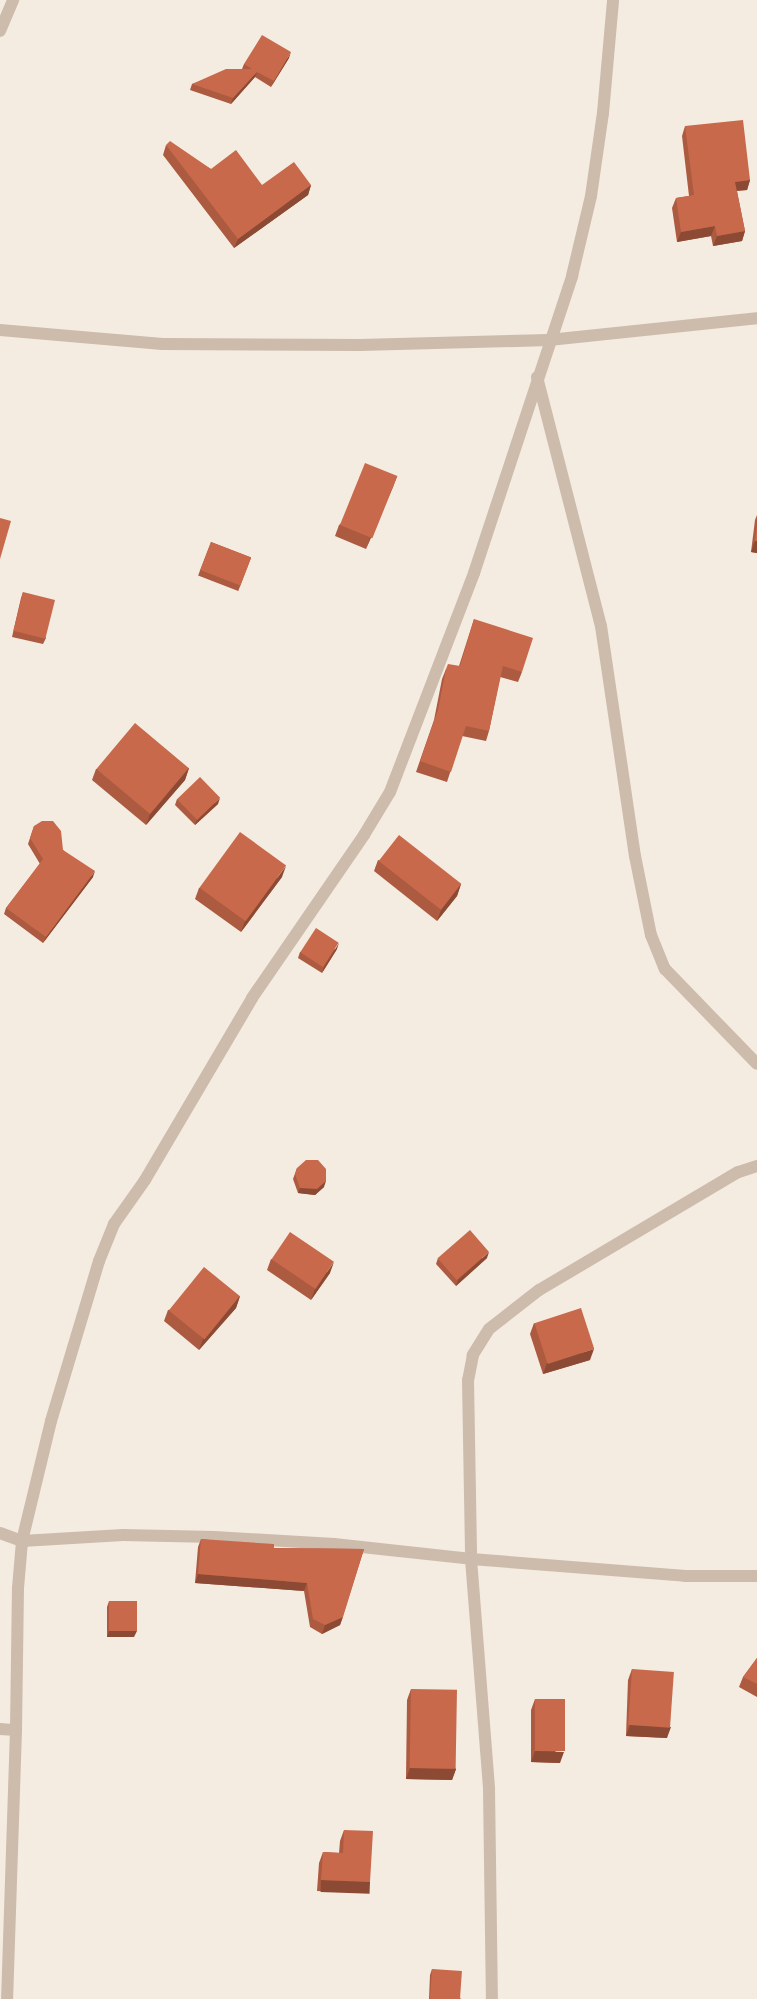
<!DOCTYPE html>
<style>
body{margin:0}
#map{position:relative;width:757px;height:1999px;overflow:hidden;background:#f4ebe1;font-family:"Asap Condensed",sans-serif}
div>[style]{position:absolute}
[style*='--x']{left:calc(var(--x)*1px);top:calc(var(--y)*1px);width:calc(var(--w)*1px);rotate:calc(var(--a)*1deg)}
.minor>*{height:12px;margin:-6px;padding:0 6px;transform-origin:6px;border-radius:6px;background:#cdbbac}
.wall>*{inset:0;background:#ac5a40;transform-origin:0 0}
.shaded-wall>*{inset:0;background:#8c4a34;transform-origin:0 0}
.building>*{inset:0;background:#c8694b;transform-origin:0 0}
span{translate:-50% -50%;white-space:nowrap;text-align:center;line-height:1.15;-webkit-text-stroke:4.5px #fbf5ee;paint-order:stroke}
</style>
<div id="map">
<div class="minor">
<div style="--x:0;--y:31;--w:34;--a:-67"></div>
<div style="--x:0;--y:330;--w:163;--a:4.9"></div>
<div style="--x:162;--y:344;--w:198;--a:0.3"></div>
<div style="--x:360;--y:345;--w:189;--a:-1.5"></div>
<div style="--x:549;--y:340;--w:209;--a:-6"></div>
<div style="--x:537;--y:377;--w:257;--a:75.6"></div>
<div style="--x:601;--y:626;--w:232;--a:81.6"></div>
<div style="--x:635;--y:856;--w:81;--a:78.6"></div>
<div style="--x:651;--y:935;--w:37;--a:68"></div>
<div style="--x:665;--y:969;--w:132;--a:45.9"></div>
<div style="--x:757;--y:1166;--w:20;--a:162"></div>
<div style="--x:738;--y:1172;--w:231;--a:149.3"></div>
<div style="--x:539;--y:1290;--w:63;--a:142"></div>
<div style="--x:489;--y:1329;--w:31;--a:122"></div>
<div style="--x:473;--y:1355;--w:25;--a:101"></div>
<div style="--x:468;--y:1380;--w:179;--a:89"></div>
<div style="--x:471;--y:1559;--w:215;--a:4.5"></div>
<div style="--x:685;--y:1576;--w:72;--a:0"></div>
<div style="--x:0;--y:1533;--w:23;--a:20"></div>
<div style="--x:22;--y:1541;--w:123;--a:-76.4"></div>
<div style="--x:51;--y:1421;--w:167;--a:-73.3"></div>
<div style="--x:99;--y:1261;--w:40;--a:-68"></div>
<div style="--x:114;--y:1224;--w:54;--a:-54.8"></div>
<div style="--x:145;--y:1180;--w:211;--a:-59.5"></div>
<div style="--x:252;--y:998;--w:198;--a:-55.5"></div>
<div style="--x:364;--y:835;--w:50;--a:-58.8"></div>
<div style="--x:390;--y:792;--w:235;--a:-69"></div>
<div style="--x:474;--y:573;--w:313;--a:-71.7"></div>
<div style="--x:572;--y:276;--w:82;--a:-76.6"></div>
<div style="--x:591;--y:196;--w:84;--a:-81.8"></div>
<div style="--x:603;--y:113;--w:113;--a:-84.9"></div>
<div style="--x:0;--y:1729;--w:16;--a:4"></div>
<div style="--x:16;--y:1730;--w:269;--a:91.9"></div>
<div style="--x:16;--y:1730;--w:142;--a:-89.2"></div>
<div style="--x:18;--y:1588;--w:47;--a:-85.1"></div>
<div style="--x:22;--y:1541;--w:101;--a:-3.4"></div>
<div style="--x:123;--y:1535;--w:91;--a:1.3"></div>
<div style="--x:214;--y:1537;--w:120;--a:3.3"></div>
<div style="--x:334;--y:1544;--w:138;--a:6.2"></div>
<div style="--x:471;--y:1559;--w:231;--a:85.5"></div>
<div style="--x:489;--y:1789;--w:210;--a:89.2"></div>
</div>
<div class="wall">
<div style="clip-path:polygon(289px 58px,271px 87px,255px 77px,231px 104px,190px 90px,192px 84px,242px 69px,244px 64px)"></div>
<div style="clip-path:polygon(685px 126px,750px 180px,747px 190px,737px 191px,745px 231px,742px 241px,713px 246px,711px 236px,677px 242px,672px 208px,676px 198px,689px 196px,682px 136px)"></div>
<div style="clip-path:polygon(166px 145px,211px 169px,262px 185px,311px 185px,308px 195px,234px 248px,163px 155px)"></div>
<div style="clip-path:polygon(397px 476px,366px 549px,335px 536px,339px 525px)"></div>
<div style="clip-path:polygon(757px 515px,757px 553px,751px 552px,755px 520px)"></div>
<div style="left:211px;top:542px;width:43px;height:36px;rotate:21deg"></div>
<div style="clip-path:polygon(23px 592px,46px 638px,43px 644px,12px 637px,21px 598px)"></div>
<div style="clip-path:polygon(474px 619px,522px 672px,518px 682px,500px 677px,489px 731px,486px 741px,462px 736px,447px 782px,416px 772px,434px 720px,442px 679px,446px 669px,459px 666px)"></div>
<div style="clip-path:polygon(189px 768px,185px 780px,146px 825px,92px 780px,96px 769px)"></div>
<div style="clip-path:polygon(177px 799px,218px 804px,195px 825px,175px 805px)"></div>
<div style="clip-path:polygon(34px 826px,63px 850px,93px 877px,43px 943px,4px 914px,6px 908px,40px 864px,28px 844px)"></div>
<div style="clip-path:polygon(378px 860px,461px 884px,457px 896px,437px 921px,374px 871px)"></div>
<div style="clip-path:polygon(282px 877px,241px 932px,195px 899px,199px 888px)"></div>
<div style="clip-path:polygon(337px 949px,322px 973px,298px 958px,300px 952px)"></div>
<div style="clip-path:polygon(297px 1168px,324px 1187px,315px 1195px,298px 1193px,293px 1179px)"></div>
<div style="clip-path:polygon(438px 1258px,487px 1258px,456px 1286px,436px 1264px)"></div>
<div style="clip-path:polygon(271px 1259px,330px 1273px,311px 1300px,267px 1270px)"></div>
<div style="clip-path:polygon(240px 1296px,236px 1308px,199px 1350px,164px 1321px,168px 1310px)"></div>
<div style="clip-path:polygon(534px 1323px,590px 1360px,543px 1374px,530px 1334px)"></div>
<div style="clip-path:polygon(201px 1539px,274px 1548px,364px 1549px,340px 1625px,322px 1634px,310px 1627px,304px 1591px,195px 1583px,198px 1547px)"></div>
<div style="clip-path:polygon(109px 1601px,134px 1637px,107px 1637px,107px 1607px)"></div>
<div style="clip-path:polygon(757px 1658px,757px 1697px,739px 1687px,743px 1677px)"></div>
<div style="clip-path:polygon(632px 1669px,667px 1738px,626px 1736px,628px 1680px)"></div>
<div style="clip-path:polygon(411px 1689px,456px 1769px,452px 1780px,406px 1779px,407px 1700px)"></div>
<div style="clip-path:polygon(535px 1699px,560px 1763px,531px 1762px,531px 1710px)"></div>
<div style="clip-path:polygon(344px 1830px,370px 1882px,366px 1893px,317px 1891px,319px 1863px,323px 1852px,339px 1853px,340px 1841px)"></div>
<div style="clip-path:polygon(432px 1969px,461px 1999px,429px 1999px,430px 1975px)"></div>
</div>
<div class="shaded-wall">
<div style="clip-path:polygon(291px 52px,289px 58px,271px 87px,274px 81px)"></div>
<div style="clip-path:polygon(257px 72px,255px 77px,231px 104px,233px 98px)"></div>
<div style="clip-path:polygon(750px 180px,747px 190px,731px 191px,735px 182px)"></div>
<div style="clip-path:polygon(311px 185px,308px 195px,234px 248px,238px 239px)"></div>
<div style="clip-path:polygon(715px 226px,711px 236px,677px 242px,681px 232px)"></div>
<div style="clip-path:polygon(745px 231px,742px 241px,713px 246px,717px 236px)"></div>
<div style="clip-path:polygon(397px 476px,393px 487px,366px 549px,370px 538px)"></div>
<div style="clip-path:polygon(755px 541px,757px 541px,757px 553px,751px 552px)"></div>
<div style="clip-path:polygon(189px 768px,185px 780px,146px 825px,150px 814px)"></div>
<div style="clip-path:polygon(220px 798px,218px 804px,195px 825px,197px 819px)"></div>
<div style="clip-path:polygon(286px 866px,282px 877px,241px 932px,245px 921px)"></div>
<div style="clip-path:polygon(95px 871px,93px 877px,43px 943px,46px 937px)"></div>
<div style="clip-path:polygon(461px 884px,457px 896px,437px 921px,441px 910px)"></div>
<div style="clip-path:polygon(339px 943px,337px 949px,322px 973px,324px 967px)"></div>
<div style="clip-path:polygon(326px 1181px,324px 1187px,315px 1195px,298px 1193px,300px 1188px)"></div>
<div style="clip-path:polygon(489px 1252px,487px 1258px,456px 1286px,458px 1280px)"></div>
<div style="clip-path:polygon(334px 1262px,330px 1273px,311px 1300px,315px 1289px)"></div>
<div style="clip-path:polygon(240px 1296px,236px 1308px,199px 1350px,203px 1339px)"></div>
<div style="clip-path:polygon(594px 1349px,590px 1360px,543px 1374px,547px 1363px)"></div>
<div style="clip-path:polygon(198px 1574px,307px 1583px,304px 1591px,195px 1583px)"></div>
<div style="clip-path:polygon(343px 1617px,340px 1625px,322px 1634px,325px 1625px)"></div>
<div style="clip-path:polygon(109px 1631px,137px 1631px,134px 1637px,107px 1637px)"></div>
<div style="clip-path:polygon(630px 1725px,671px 1727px,667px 1738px,626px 1736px)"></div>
<div style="clip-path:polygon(535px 1751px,564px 1752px,560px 1763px,531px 1762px)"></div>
<div style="clip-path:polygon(410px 1768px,456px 1769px,452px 1780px,406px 1779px)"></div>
<div style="left:321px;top:1880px;width:49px;height:12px;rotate:2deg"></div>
</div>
<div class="building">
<div style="clip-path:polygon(262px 35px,291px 52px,274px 81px,257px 72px,233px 98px,192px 84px,226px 69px,252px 69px,244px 64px)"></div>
<div style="clip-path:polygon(743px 120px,750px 180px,735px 182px,745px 231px,717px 236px,715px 226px,681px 232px,676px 198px,694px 195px,685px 126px)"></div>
<div style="clip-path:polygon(170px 141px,211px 169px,236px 150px,262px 185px,294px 162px,311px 185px,238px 239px,166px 145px)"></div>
<div style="left:365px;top:463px;width:35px;height:67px;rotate:22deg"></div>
<div style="clip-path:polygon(0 518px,11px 521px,0 559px)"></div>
<div style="clip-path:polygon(757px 525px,757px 541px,755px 541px)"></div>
<div style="left:211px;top:542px;width:43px;height:30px;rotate:21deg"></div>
<div style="left:23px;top:592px;width:33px;height:40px;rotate:14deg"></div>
<div style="clip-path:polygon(474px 619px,533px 638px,522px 672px,503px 666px,489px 731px,466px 726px,451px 772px,420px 761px,438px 710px,446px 669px,448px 664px,460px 666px)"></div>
<div style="left:135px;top:723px;width:70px;height:60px;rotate:40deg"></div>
<div style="left:200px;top:777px;width:29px;height:32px;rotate:46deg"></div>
<div style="clip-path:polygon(42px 821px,53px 821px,61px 831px,63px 850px,95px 871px,46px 937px,6px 908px,43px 859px,30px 838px,34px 826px)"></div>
<div style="left:240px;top:832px;width:57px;height:69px;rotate:36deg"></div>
<div style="left:399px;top:835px;width:79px;height:33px;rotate:38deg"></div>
<div style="left:316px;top:928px;width:27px;height:29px;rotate:33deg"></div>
<div style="clip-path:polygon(306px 1160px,318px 1160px,326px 1169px,326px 1181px,317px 1189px,300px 1188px,295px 1174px,297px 1168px)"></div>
<div style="left:470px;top:1230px;width:29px;height:43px;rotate:49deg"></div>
<div style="left:290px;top:1232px;width:53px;height:33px;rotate:34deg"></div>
<div style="left:204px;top:1267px;width:46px;height:56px;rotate:39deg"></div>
<div style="left:581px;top:1308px;width:43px;height:49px;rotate:72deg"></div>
<div style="clip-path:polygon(201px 1539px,274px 1544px,274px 1548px,364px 1549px,343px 1617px,325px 1625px,313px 1619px,307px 1583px,198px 1574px)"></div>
<div style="left:109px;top:1601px;width:28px;height:30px"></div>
<div style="clip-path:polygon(757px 1658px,757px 1684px,743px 1677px)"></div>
<div style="left:632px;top:1669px;width:42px;height:56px;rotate:4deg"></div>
<div style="left:411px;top:1689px;width:46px;height:79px;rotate:1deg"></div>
<div style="left:535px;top:1699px;width:30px;height:52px"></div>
<div style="clip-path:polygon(344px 1830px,373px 1831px,370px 1882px,321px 1880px,323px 1852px,343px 1853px)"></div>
<div style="left:432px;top:1969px;width:30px;height:30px;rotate:4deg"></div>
</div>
</div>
